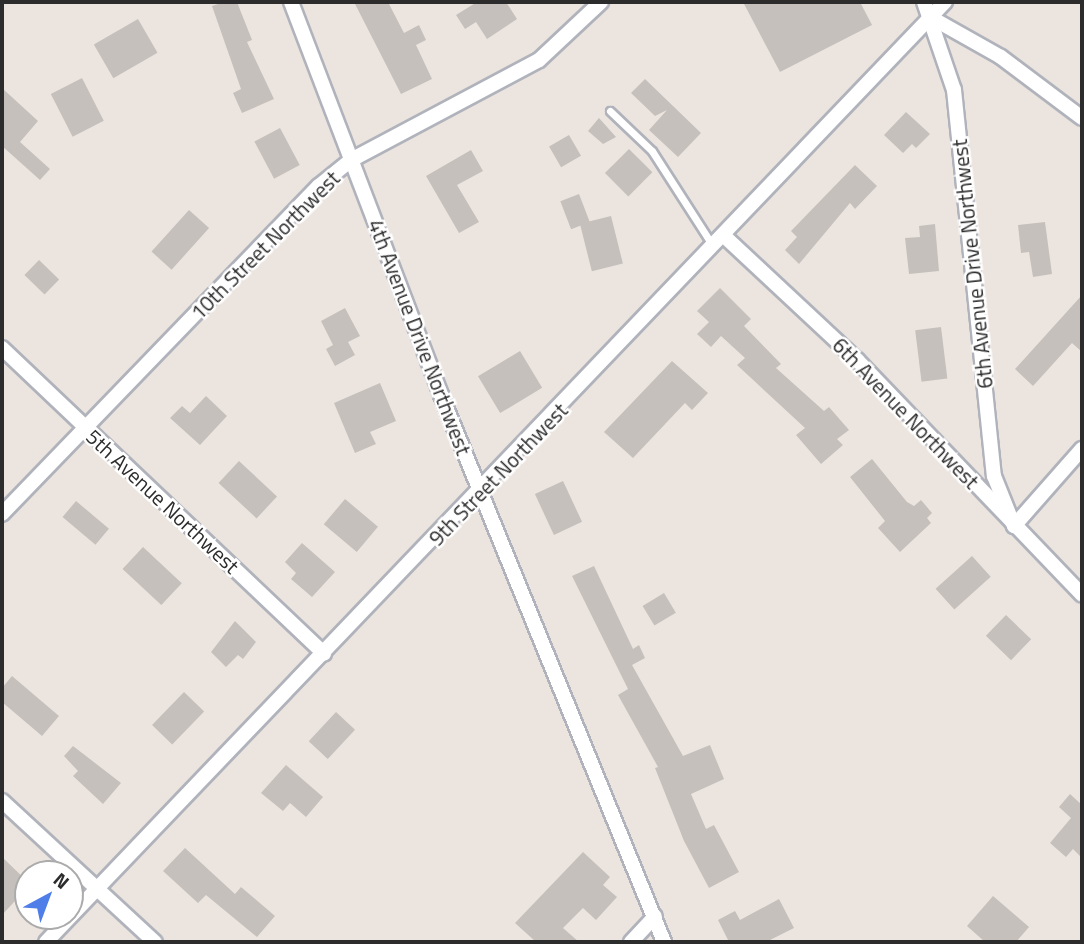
<!DOCTYPE html>
<style>
body{margin:0}
#map{position:relative;width:1084px;height:944px;overflow:hidden;background:#ece5df;font-family:"Titillium Web",sans-serif}
div>[style]{position:absolute}
[style*='--x']{left:calc(var(--x)*1px);top:calc(var(--y)*1px);width:calc(var(--w)*1px);rotate:calc(var(--a)*1deg)}
.building>*{inset:0;background:#c5c0bb;transform-origin:0 0}
.roads{filter:drop-shadow(2px 0 #b0b3bb) drop-shadow(-2px 0 #b0b3bb) drop-shadow(0 2px #b0b3bb) drop-shadow(0 -2px #b0b3bb)}
.service>*{height:7px;margin:-3.5px;padding:0 3.5px;transform-origin:3.5px;border-radius:3.5px;background:#fff}
.minor>*{height:14px;margin:-7px;padding:0 7px;transform-origin:7px;border-radius:7px;background:#fff}
span{translate:-50% -50%;white-space:nowrap;text-align:center;line-height:1.15;-webkit-text-stroke:5px #fff;paint-order:stroke}
.street-label{font-size:21px;color:#2c2c2c}
.frame{position:absolute;inset:0;border:4px solid #2c2c2c;pointer-events:none}
.north{position:absolute;left:14px;top:860px;width:70px;height:70px;box-sizing:border-box;background:#fff;border:2px solid #ababab;border-radius:50%;rotate:41deg;font-size:19px;font-weight:700;line-height:28px;text-align:center;color:#2c2c2c}
.north::after{content:'';display:block;margin:auto;width:24px;height:32px;background:#4f7ee9;clip-path:polygon(50% 0,100% 100%,50% 72%,0 100%)}
</style>
<div id="map">
<div class="building">
<div style="clip-path:polygon(224px 2px,237px 2px,252px 40px,247px 42px,274px 99px,242px 113px,233px 93px,241px 89px,212px 6px)"></div>
<div style="clip-path:polygon(354px 2px,388px 2px,404px 33px,419px 25px,426px 40px,416px 45px,432px 79px,401px 94px)"></div>
<div style="clip-path:polygon(477px 2px,506px 2px,517px 19px,487px 39px,476px 22px,465px 29px,456px 15px)"></div>
<div style="clip-path:polygon(743px 2px,860px 2px,872px 25px,780px 72px)"></div>
<div style="left:138px;top:19px;width:39px;height:51px;rotate:60deg"></div>
<div style="left:82px;top:78px;width:48px;height:35px;rotate:63deg"></div>
<div style="clip-path:polygon(645px 79px,701px 133px,678px 157px,649px 130px,667px 110px,655px 116px,631px 93px)"></div>
<div style="clip-path:polygon(2px 88px,38px 121px,20px 142px,50px 169px,40px 180px,2px 146px)"></div>
<div style="clip-path:polygon(906px 112px,930px 134px,916px 148px,912px 144px,903px 153px,884px 135px)"></div>
<div style="clip-path:polygon(599px 118px,616px 137px,603px 144px,588px 131px)"></div>
<div style="left:280px;top:128px;width:42px;height:29px;rotate:62deg"></div>
<div style="left:569px;top:135px;width:24px;height:23px;rotate:60deg"></div>
<div style="left:629px;top:149px;width:33px;height:34px;rotate:45deg"></div>
<div style="clip-path:polygon(471px 150px,483px 171px,457px 185px,479px 222px,459px 233px,426px 176px)"></div>
<div style="clip-path:polygon(855px 165px,877px 186px,855px 209px,850px 203px,799px 264px,785px 250px,797px 237px,791px 231px)"></div>
<div style="left:579px;top:194px;width:30px;height:20px;rotate:69deg"></div>
<div style="left:189px;top:210px;width:27px;height:56px;rotate:42deg"></div>
<div style="left:611px;top:216px;width:49px;height:32px;rotate:76deg"></div>
<div style="clip-path:polygon(1045px 222px,1052px 274px,1033px 277px,1029px 252px,1021px 253px,1018px 225px)"></div>
<div style="clip-path:polygon(935px 224px,939px 271px,909px 274px,905px 238px,920px 237px,919px 226px)"></div>
<div style="left:39px;top:260px;width:28px;height:21px;rotate:44deg"></div>
<div style="clip-path:polygon(720px 288px,751px 319px,744px 326px,781px 364px,776px 368px,824px 411px,829px 407px,849px 430px,837px 439px,843px 445px,821px 464px,796px 435px,805px 428px,737px 365px,745px 358px,721px 336px,711px 347px,697px 334px,709px 322px,697px 311px)"></div>
<div style="clip-path:polygon(1082px 295px,1082px 352px,1072px 343px,1033px 386px,1015px 369px)"></div>
<div style="clip-path:polygon(345px 308px,360px 336px,348px 342px,355px 355px,335px 366px,326px 349px,333px 345px,321px 321px)"></div>
<div style="left:941px;top:327px;width:52px;height:26px;rotate:83deg"></div>
<div style="left:520px;top:351px;width:43px;height:49px;rotate:59deg"></div>
<div style="clip-path:polygon(672px 361px,708px 393px,692px 410px,685px 403px,633px 458px,604px 432px)"></div>
<div style="clip-path:polygon(380px 383px,396px 421px,370px 432px,376px 444px,355px 453px,334px 403px)"></div>
<div style="clip-path:polygon(206px 396px,227px 416px,200px 445px,170px 418px,182px 406px,190px 413px)"></div>
<div style="clip-path:polygon(872px 459px,907px 502px,914px 506px,921px 500px,932px 513px,927px 518px,931px 523px,900px 552px,878px 528px,885px 521px,850px 477px)"></div>
<div style="left:239px;top:461px;width:52px;height:30px;rotate:43deg"></div>
<div style="left:563px;top:481px;width:45px;height:31px;rotate:65deg"></div>
<div style="left:345px;top:499px;width:43px;height:33px;rotate:40deg"></div>
<div style="left:76px;top:501px;width:43px;height:21px;rotate:40deg"></div>
<div style="clip-path:polygon(302px 543px,335px 572px,312px 597px,291px 579px,296px 573px,285px 562px)"></div>
<div style="left:143px;top:547px;width:53px;height:30px;rotate:43deg"></div>
<div style="left:972px;top:556px;width:28px;height:49px;rotate:48deg"></div>
<div style="clip-path:polygon(594px 566px,633px 649px,639px 645px,645px 658px,632px 665px,683px 756px,710px 745px,724px 779px,691px 794px,706px 829px,714px 825px,739px 872px,709px 888px,684px 841px,655px 768px,658px 767px,618px 695px,628px 689px,572px 576px)"></div>
<div style="left:664px;top:593px;width:23px;height:25px;rotate:59deg"></div>
<div style="left:1006px;top:615px;width:35px;height:29px;rotate:44deg"></div>
<div style="clip-path:polygon(235px 621px,256px 642px,243px 659px,238px 655px,226px 667px,211px 652px)"></div>
<div style="clip-path:polygon(12px 676px,59px 716px,42px 736px,2px 702px,2px 688px)"></div>
<div style="left:184px;top:692px;width:28px;height:46px;rotate:44deg"></div>
<div style="left:336px;top:712px;width:26px;height:40px;rotate:43deg"></div>
<div style="clip-path:polygon(73px 746px,121px 783px,103px 804px,73px 776px,78px 771px,64px 756px)"></div>
<div style="clip-path:polygon(286px 765px,323px 797px,306px 817px,290px 803px,283px 811px,261px 793px)"></div>
<div style="clip-path:polygon(1070px 794px,1082px 805px,1082px 858px,1073px 849px,1066px 857px,1050px 843px,1071px 818px,1059px 807px)"></div>
<div style="clip-path:polygon(185px 848px,235px 894px,241px 887px,275px 916px,257px 937px,206px 895px,198px 903px,163px 871px)"></div>
<div style="clip-path:polygon(583px 852px,610px 877px,603px 885px,617px 897px,596px 920px,583px 908px,563px 928px,579px 942px,536px 942px,515px 923px)"></div>
<div style="clip-path:polygon(2px 857px,28px 882px,28px 887px,2px 915px)"></div>
<div style="clip-path:polygon(993px 896px,1029px 927px,1016px 942px,985px 942px,967px 926px)"></div>
<div style="clip-path:polygon(779px 899px,794px 928px,766px 942px,729px 942px,718px 920px,735px 911px,740px 920px)"></div>
</div>
<div class="roads">
<div class="service">
<div style="--x:610;--y:111;--w:58;--a:43.6"></div>
<div style="--x:652;--y:151;--w:113;--a:57.3"></div>
</div>
<div class="minor">
<div style="--x:291;--y:2;--w:421;--a:69.1"></div>
<div style="--x:441;--y:395;--w:591;--a:67.82"></div>
<div style="--x:924;--y:2;--w:93;--a:71.2"></div>
<div style="--x:954;--y:90;--w:388;--a:84.1"></div>
<div style="--x:994;--y:476;--w:54;--a:68.2"></div>
<div style="--x:1014;--y:526;--w:103;--a:-48.6"></div>
<div style="--x:930;--y:17;--w:81;--a:29.4"></div>
<div style="--x:1001;--y:57;--w:101;--a:37"></div>
<div style="--x:724;--y:236;--w:182;--a:43"></div>
<div style="--x:857;--y:360;--w:325;--a:46.2"></div>
<div style="--x:2;--y:348;--w:444;--a:43.5"></div>
<div style="--x:2;--y:514;--w:456;--a:-46"></div>
<div style="--x:319;--y:186;--w:41;--a:-39.1"></div>
<div style="--x:351;--y:160;--w:213;--a:-28"></div>
<div style="--x:539;--y:60;--w:85;--a:-43.1"></div>
<div style="--x:2;--y:801;--w:208;--a:42.7"></div>
<div style="--x:46;--y:942;--w:1301;--a:-46.28"></div>
<div style="--x:631;--y:942;--w:35;--a:-47"></div>
</div>
</div>
<div class="street-label">
<span style="left:265px;top:245px;rotate:-45deg">10th Street Northwest</span>
<span style="left:972px;top:264px;rotate:-96deg">6th Avenue Drive Northwest</span>
<span style="left:420px;top:337px;rotate:69deg">4th Avenue Drive Northwest</span>
<span style="left:906px;top:413px;rotate:46deg">6th Avenue Northwest</span>
<span style="left:498px;top:474px;rotate:-46deg">9th Street Northwest</span>
<span style="left:163px;top:501px;rotate:43deg">5th Avenue Northwest</span>
</div>
<div class="frame"></div>
<div class="north">N</div>
</div>
